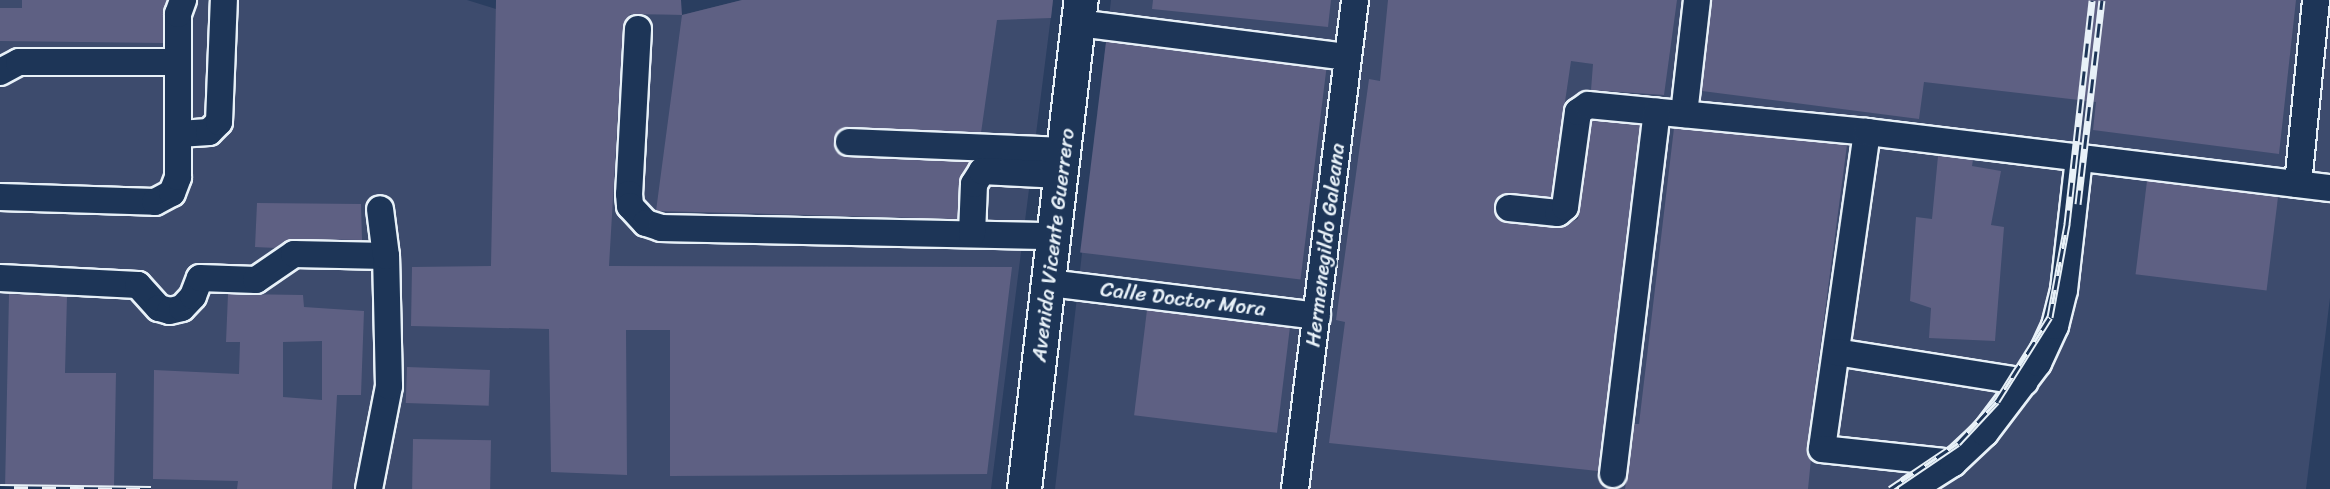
<!DOCTYPE html>
<style>
body{margin:0}
#map{position:relative;width:2330px;height:489px;overflow:hidden;background:#2a3e60;font-family:Sriracha,sans-serif}
div>[style]{position:absolute}
[style*='--x']{left:calc(var(--x)*1px);top:calc(var(--y)*1px);width:calc(var(--w)*1px);rotate:calc(var(--a)*1deg)}
.built>*{inset:0;background:#3d4b6d}
.building>*{inset:0;background:#5e6083;transform-origin:0 0}
.roads{filter:drop-shadow(2px 0 #e8f1f8) drop-shadow(-2px 0 #e8f1f8) drop-shadow(0 2px #e8f1f8) drop-shadow(0 -2px #e8f1f8)}
.minor>*{height:26px;margin:-13px;padding:0 13px;transform-origin:13px;border-radius:13px;background:#1d3557}
.major>*{height:33px;margin:-16.5px;padding:0 16.5px;transform-origin:16.5px;border-radius:16.5px;background:#1d3557}
.rail>*{height:7px;margin-top:-3.5px;transform-origin:0;background:repeating-linear-gradient(90deg,#1d3557 0 14px,#e8f1f8 0 28px);box-sizing:border-box;border-block:2px solid #e8f1f8}
span{translate:-50% -50%;white-space:nowrap;text-align:center;line-height:1.15;-webkit-text-stroke:5px #1d3557;paint-order:stroke}
.street-label{font-size:21px;color:#e8f1f8}
</style>
<div id="map">
<div class="built">
<div style="clip-path:polygon(0 0,467px 0,496px 9px,682px 15px,742px 0,1053px 0,991px 489px,0 489px)"></div>
<div style="clip-path:polygon(1111px 0,2330px 0,2330px 298px,2306px 489px,1055px 489px)"></div>
</div>
<div class="building">
<div style="clip-path:polygon(22px 0,167px 0,163px 43px,0 41px,0 8px,22px 8px)"></div>
<div style="clip-path:polygon(496px 0,681px 0,682px 15px,630px 14px,623px 28px,609px 266px,1012px 267px,987px 474px,670px 476px,670px 330px,626px 330px,627px 475px,551px 472px,549px 329px,411px 326px,412px 267px,491px 266px)"></div>
<div style="clip-path:polygon(742px 0,1053px 0,1051px 18px,997px 20px,981px 133px,850px 127px,836px 134px,836px 149px,848px 157px,970px 162px,959px 183px,958px 219px,656px 211px,682px 15px)"></div>
<div style="clip-path:polygon(1153px 0,1331px 0,1328px 27px,1152px 9px)"></div>
<div style="clip-path:polygon(1388px 0,1677px 0,1664px 95px,1591px 90px,1593px 64px,1571px 61px,1551px 197px,1510px 193px,1502px 195px,1494px 206px,1496px 215px,1507px 223px,1557px 228px,1578px 219px,1592px 121px,1640px 125px,1598px 471px,1329px 443px,1345px 322px,1336px 320px,1369px 79px,1380px 81px)"></div>
<div style="clip-path:polygon(1712px 0,2296px 0,2279px 154px,2093px 130px,2096px 102px,1924px 82px,1919px 119px,1702px 91px)"></div>
<div style="left:1106px;top:42px;width:222px;height:212px;rotate:7deg"></div>
<div style="clip-path:polygon(1674px 128px,1847px 145px,1807px 447px,1811px 459px,1808px 489px,1625px 489px,1634px 424px,1639px 424px)"></div>
<div style="clip-path:polygon(1938px 156px,1973px 160px,1972px 166px,2001px 171px,1991px 225px,2004px 227px,1995px 341px,1929px 338px,1931px 308px,1910px 301px,1916px 217px,1932px 219px)"></div>
<div style="left:2147px;top:181px;width:132px;height:94px;rotate:7deg"></div>
<div style="clip-path:polygon(257px 203px,361px 204px,362px 240px,294px 239px,276px 248px,255px 247px)"></div>
<div style="clip-path:polygon(9px 294px,67px 296px,65px 373px,116px 373px,114px 487px,5px 489px)"></div>
<div style="clip-path:polygon(evenodd,228px 294px,303px 295px,304px 307px,364px 311px,361px 395px,337px 395px,332px 489px,237px 489px,238px 481px,153px 479px,154px 370px,239px 374px,240px 342px,226px 342px,228px 294px,322px 341px,322px 400px,283px 397px,283px 342px,322px 341px)"></div>
<div style="left:1147px;top:310px;width:144px;height:106px;rotate:7deg"></div>
<div style="left:407px;top:367px;width:83px;height:36px;rotate:2deg"></div>
<div style="left:413px;top:439px;width:78px;height:50px;rotate:1deg"></div>
</div>
<div class="roads">
<div class="minor">
<div style="--x:1078;--y:23;--w:271;--a:7.2"></div>
<div style="--x:638;--y:29;--w:165;--a:93.1"></div>
<div style="--x:629;--y:194;--w:12;--a:85"></div>
<div style="--x:630;--y:206;--w:23;--a:47"></div>
<div style="--x:646;--y:223;--w:16;--a:18"></div>
<div style="--x:661;--y:228;--w:393;--a:1.2"></div>
<div style="--x:0;--y:72;--w:21;--a:-28"></div>
<div style="--x:19;--y:62;--w:159;--a:0"></div>
<div style="--x:1684;--y:114;--w:115;--a:-83.5"></div>
<div style="--x:1867;--y:132;--w:320;--a:98.1"></div>
<div style="--x:1822;--y:449;--w:132;--a:6.1"></div>
<div style="--x:179;--y:134;--w:30;--a:-4"></div>
<div style="--x:209;--y:132;--w:14;--a:-45"></div>
<div style="--x:219;--y:122;--w:122;--a:-87.7"></div>
<div style="--x:849;--y:142;--w:215;--a:2.4"></div>
<div style="--x:2298;--y:184;--w:185;--a:-84.4"></div>
<div style="--x:0;--y:197;--w:155;--a:1.8"></div>
<div style="--x:155;--y:202;--w:19;--a:-28"></div>
<div style="--x:172;--y:193;--w:17;--a:-69"></div>
<div style="--x:178;--y:177;--w:163;--a:-90"></div>
<div style="--x:178;--y:14;--w:15;--a:-70"></div>
<div style="--x:1509;--y:208;--w:49;--a:5.8"></div>
<div style="--x:1558;--y:213;--w:9;--a:-41"></div>
<div style="--x:1565;--y:207;--w:96;--a:-82.2"></div>
<div style="--x:1578;--y:112;--w:12;--a:-35"></div>
<div style="--x:1588;--y:105;--w:280;--a:5.5"></div>
<div style="--x:1867;--y:132;--w:466;--a:6.9"></div>
<div style="--x:972;--y:234;--w:50;--a:-87.7"></div>
<div style="--x:974;--y:184;--w:15;--a:-58"></div>
<div style="--x:982;--y:171;--w:79;--a:2.9"></div>
<div style="--x:0;--y:278;--w:138;--a:2.9"></div>
<div style="--x:138;--y:285;--w:31;--a:48"></div>
<div style="--x:159;--y:308;--w:11;--a:15"></div>
<div style="--x:170;--y:311;--w:12;--a:-14"></div>
<div style="--x:182;--y:308;--w:16;--a:-47"></div>
<div style="--x:193;--y:296;--w:19;--a:-69"></div>
<div style="--x:200;--y:278;--w:56;--a:2"></div>
<div style="--x:256;--y:280;--w:46;--a:-34.4"></div>
<div style="--x:294;--y:254;--w:92;--a:1.2"></div>
<div style="--x:1049;--y:283;--w:270;--a:7"></div>
<div style="--x:1836;--y:352;--w:191;--a:9"></div>
<div style="--x:1613;--y:474;--w:365;--a:-83.1"></div>
<div style="--x:369;--y:489;--w:105;--a:-79"></div>
<div style="--x:389;--y:386;--w:130;--a:-91.3"></div>
<div style="--x:386;--y:256;--w:47;--a:-97.3"></div>
<div style="--x:1295;--y:489;--w:493;--a:-83"></div>
<div style="--x:1912;--y:489;--w:49;--a:-32.4"></div>
<div style="--x:1953;--y:463;--w:44;--a:-43.2"></div>
<div style="--x:1985;--y:433;--w:88;--a:-52.9"></div>
<div style="--x:2038;--y:363;--w:41;--a:-65.3"></div>
<div style="--x:2055;--y:326;--w:37;--a:-76"></div>
<div style="--x:2064;--y:290;--w:132;--a:-83.5"></div>
</div>
<div class="major">
<div style="--x:1024;--y:489;--w:492;--a:-83.4"></div>
</div>
</div>
<div class="rail">
<div style="--x:2078;--y:204;--w:205;--a:-83.3"></div>
<div style="--x:0;--y:487;--w:151;--a:0.8"></div>
<div style="--x:1890;--y:489;--w:82;--a:-34.1"></div>
<div style="--x:1958;--y:443;--w:57;--a:-47.1"></div>
<div style="--x:1997;--y:401;--w:99;--a:-57.8"></div>
<div style="--x:2050;--y:317;--w:95;--a:-79.6"></div>
<div style="--x:2067;--y:224;--w:225;--a:-83.6"></div>
</div>
<div class="street-label">
<span style="left:1053px;top:245px;rotate:-83deg">Avenida Vicente Guerrero</span>
<span style="left:1325px;top:245px;rotate:-83deg">Hermenegildo Galeana</span>
<span style="left:1183px;top:299px;rotate:7deg">Calle Doctor Mora</span>
</div>
</div>
